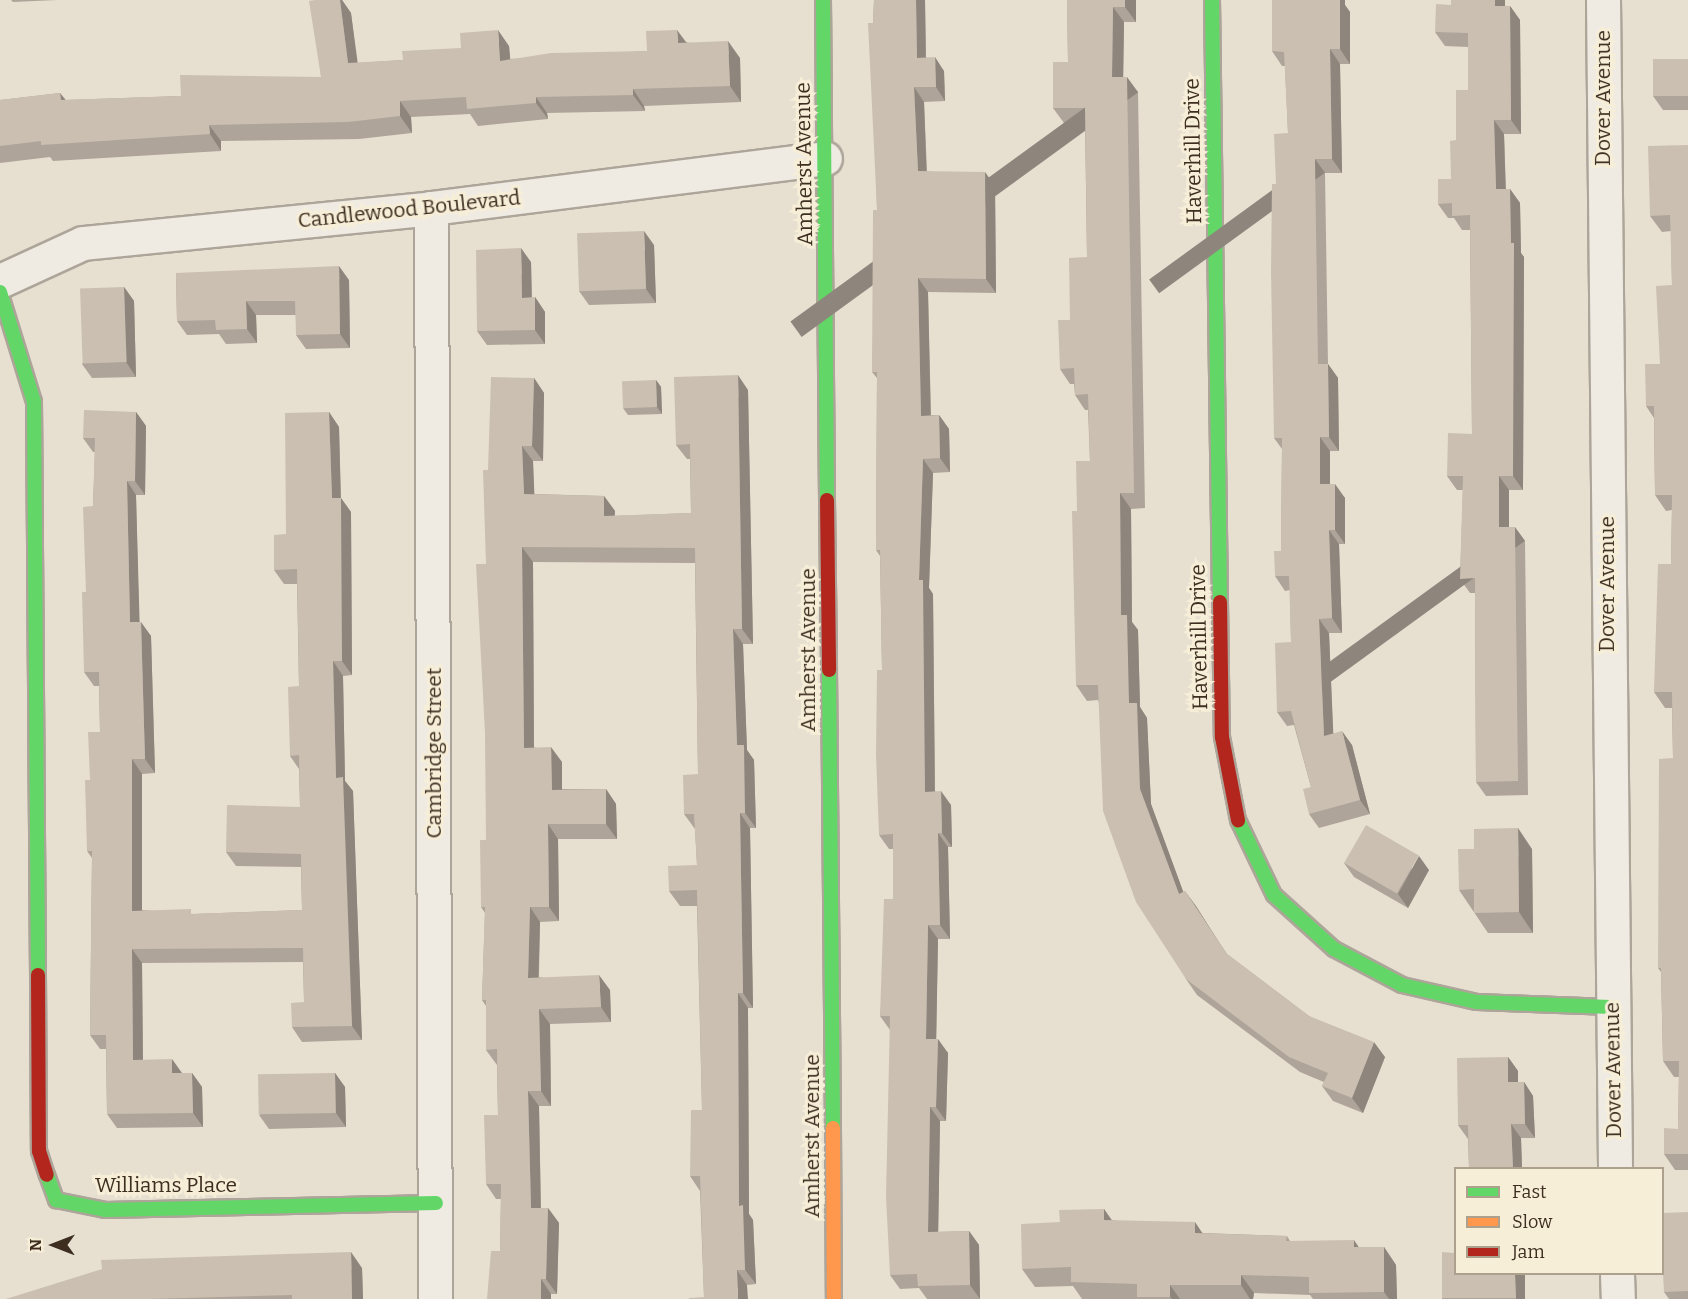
<!DOCTYPE html>
<style>
body{margin:0}
#map{position:relative;width:1688px;height:1299px;overflow:hidden;background:#e7e0d1;font-family:Bitter,serif}
div>[style]{position:absolute}
[style*='--x']{left:calc(var(--x)*1px);top:calc(var(--y)*1px);width:calc(var(--w)*1px);rotate:calc(var(--a)*1deg)}
.roads{filter:drop-shadow(2px 0 #ada599) drop-shadow(-2px 0 #ada599) drop-shadow(0 2px #ada599) drop-shadow(0 -2px #ada599)}
.street>*{height:33px;margin:-16.5px;padding:0 16.5px;transform-origin:16.5px;border-radius:16.5px;background:#efebe3}
.fast>*{height:14px;margin:-7px;padding:0 7px;transform-origin:7px;border-radius:7px;background:#63d668}
.slow>*{height:14px;margin:-7px;padding:0 7px;transform-origin:7px;border-radius:7px;background:#ff974d}
.jam>*{height:14px;margin:-7px;padding:0 7px;transform-origin:7px;border-radius:7px;background:#b3261e}
.wall>*{inset:0;background:#afa499}
.shaded-wall>*{inset:0;background:#8e867d;transform-origin:0 0}
.building>*{inset:0;background:#cbbfb2;transform-origin:0 0}
span{translate:-50% -50%;white-space:nowrap;text-align:center;line-height:1.15;-webkit-text-stroke:6px #f7eed8;paint-order:stroke}
.street-label{font-size:21px;color:#3d2e20}
.legend{position:absolute;left:1454px;top:1167px;width:210px;height:108px;box-sizing:border-box;background:#f7eed8;border:2px solid #ada18e;margin:0;padding:8px 10px;list-style:none;font-size:18px;color:#3d2e20}
.legend li{display:flex;align-items:center;gap:12px;height:30px}
.legend b{width:30px;border:2px solid #ada18e}
.north{position:absolute;left:24px;top:1215px;width:60px;height:60px;-webkit-text-stroke:4px #f7eed8;paint-order:stroke;rotate:270deg;font-size:16px;font-weight:700;line-height:24px;text-align:center;color:#3d2e20}
.north::after{content:'';display:block;margin:auto;width:21px;height:27px;background:#3d2e20;clip-path:polygon(50% 0,100% 100%,50% 72%,0 100%)}
</style>
<div id="map">
<div class="roads">
<div class="street">
<div style="--x:1603;--y:0;--w:1168;--a:89.41"></div>
<div style="--x:431;--y:208;--w:1091;--a:89.79"></div>
<div style="--x:0;--y:281;--w:91;--a:-24.6"></div>
<div style="--x:83;--y:243;--w:350;--a:-5.7"></div>
<div style="--x:431;--y:208;--w:397;--a:-7.2"></div>
<div style="--x:1617;--y:1274;--w:25;--a:88"></div>
</div>
<div class="fast">
<div style="--x:823;--y:0;--w:500;--a:89.54"></div>
<div style="--x:1212;--y:0;--w:602;--a:89.24"></div>
<div style="--x:0;--y:292;--w:115;--a:72.8"></div>
<div style="--x:34;--y:402;--w:573;--a:89.6"></div>
<div style="--x:829;--y:670;--w:458;--a:89.5"></div>
<div style="--x:1238;--y:820;--w:83;--a:64.4"></div>
<div style="--x:1274;--y:895;--w:81;--a:42"></div>
<div style="--x:1334;--y:949;--w:77;--a:27.9"></div>
<div style="--x:1402;--y:985;--w:77;--a:12.8"></div>
<div style="--x:1477;--y:1002;--w:134;--a:2.1"></div>
<div style="--x:47;--y:1175;--w:27;--a:70"></div>
<div style="--x:56;--y:1200;--w:50;--a:11.5"></div>
<div style="--x:105;--y:1210;--w:331;--a:-1.2"></div>
</div>
<div class="slow">
<div style="--x:833;--y:1128;--w:171;--a:89.7"></div>
</div>
<div class="jam">
<div style="--x:827;--y:500;--w:170;--a:89.3"></div>
<div style="--x:1220;--y:602;--w:135;--a:89.2"></div>
<div style="--x:1222;--y:737;--w:85;--a:79.1"></div>
<div style="--x:38;--y:975;--w:176;--a:89.7"></div>
<div style="--x:39;--y:1151;--w:25;--a:72"></div>
</div>
</div>
<div class="wall">
<div style="clip-path:polygon(11px 0,57px 0,13px 2px)"></div>
<div style="clip-path:polygon(315px 0,342px 0,351px 13px,357px 63px,403px 60px,509px 46px,510px 59px,647px 51px,686px 42px,740px 58px,741px 102px,644px 106px,645px 111px,547px 113px,548px 119px,478px 126px,470px 114px,411px 117px,412px 133px,359px 139px,221px 141px,221px 151px,53px 161px,50px 157px,0 163px,0 100px,60px 93px,66px 100px,181px 96px,321px 77px)"></div>
<div style="clip-path:polygon(874px 0,925px 0,926px 57px,944px 71px,945px 101px,924px 102px,927px 171px,995px 186px,996px 293px,928px 292px,931px 415px,939px 415px,949px 429px,950px 472px,933px 473px,929px 588px,933px 594px,935px 791px,951px 805px,952px 847px,948px 847px,950px 939px,938px 939px,936px 1039px,948px 1053px,946px 1121px,940px 1121px,938px 1232px,969px 1231px,979px 1245px,980px 1299px,927px 1299px,919px 1288px,900px 1289px,890px 1275px,890px 1030px,880px 1016px,893px 899px,893px 849px,889px 849px,879px 835px,882px 670px,880px 556px,876px 550px,877px 378px,872px 372px,877px 210px,873px 23px)"></div>
<div style="clip-path:polygon(1067px 0,1136px 0,1136px 22px,1124px 22px,1123px 77px,1138px 92px,1145px 508px,1131px 509px,1132px 622px,1138px 630px,1140px 707px,1147px 718px,1151px 804px,1183px 892px,1185px 891px,1227px 954px,1309px 1016px,1385px 1057px,1363px 1113px,1333px 1101px,1322px 1086px,1324px 1082px,1300px 1072px,1197px 995px,1186px 979px,1098px 700px,1087px 701px,1076px 685px,1077px 511px,1090px 461px,1088px 410px,1085px 410px,1075px 395px,1074px 384px,1070px 384px,1060px 369px,1070px 320px,1087px 257px,1085px 123px,1064px 123px,1053px 108px,1068px 62px)"></div>
<div style="clip-path:polygon(1345px 5px,1350px 12px,1350px 64px,1340px 64px,1342px 173px,1325px 173px,1328px 364px,1338px 378px,1339px 451px,1330px 451px,1330px 484px,1345px 498px,1345px 544px,1339px 544px,1342px 633px,1329px 633px,1333px 733px,1352px 745px,1370px 814px,1319px 828px,1309px 814px,1311px 787px,1294px 725px,1287px 726px,1277px 712px,1291px 642px,1290px 590px,1285px 591px,1275px 576px,1281px 551px,1282px 449px,1274px 438px,1276px 184px,1288px 133px,1285px 66px,1282px 66px,1272px 51px)"></div>
<div style="clip-path:polygon(1451px 5px,1510px 6px,1520px 20px,1521px 134px,1504px 134px,1506px 189px,1510px 189px,1520px 203px,1521px 253px,1524px 257px,1523px 490px,1509px 490px,1509px 527px,1525px 541px,1528px 795px,1486px 796px,1476px 782px,1475px 593px,1470px 593px,1460px 579px,1463px 490px,1457px 490px,1447px 476px,1472px 434px,1470px 230px,1462px 230px,1454px 218px,1448px 218px,1438px 204px,1451px 179px,1456px 140px,1468px 90px,1468px 47px,1445px 46px,1435px 32px)"></div>
<div style="clip-path:polygon(1688px 59px,1688px 110px,1663px 110px,1653px 96px)"></div>
<div style="clip-path:polygon(1688px 145px,1688px 1170px,1675px 1170px,1664px 1154px,1678px 1129px,1679px 1077px,1674px 1077px,1663px 1061px,1661px 972px,1658px 968px,1673px 758px,1672px 708px,1665px 708px,1654px 692px,1671px 564px,1672px 510px,1666px 511px,1655px 495px,1654px 418px,1646px 406px,1660px 364px,1672px 285px,1671px 231px,1662px 232px,1650px 216px)"></div>
<div style="clip-path:polygon(654px 245px,656px 303px,589px 305px,579px 291px)"></div>
<div style="clip-path:polygon(531px 262px,532px 298px,535px 297px,545px 312px,545px 344px,487px 345px,477px 331px)"></div>
<div style="clip-path:polygon(176px 273px,349px 280px,350px 348px,306px 349px,296px 335px,296px 315px,256px 315px,257px 343px,226px 344px,219px 334px,187px 335px,177px 321px)"></div>
<div style="clip-path:polygon(124px 287px,134px 301px,136px 377px,92px 378px,82px 364px)"></div>
<div style="clip-path:polygon(534px 378px,544px 393px,543px 461px,533px 461px,534px 494px,604px 496px,615px 511px,614px 516px,691px 513px,690px 459px,687px 459px,676px 445px,748px 390px,753px 644px,743px 644px,747px 750px,754px 760px,756px 828px,750px 828px,753px 1008px,748px 1008px,749px 1214px,753px 1220px,756px 1284px,747px 1285px,704px 1297px,700px 1191px,690px 1176px,702px 1110px,697px 906px,680px 906px,669px 891px,697px 865px,695px 829px,684px 814px,698px 774px,695px 563px,533px 562px,534px 747px,562px 762px,562px 789px,606px 789px,616px 804px,617px 839px,558px 839px,559px 921px,540px 922px,539px 977px,610px 990px,611px 1022px,550px 1024px,551px 1106px,539px 1106px,541px 1208px,548px 1208px,559px 1223px,557px 1294px,551px 1294px,500px 1251px,501px 1199px,496px 1199px,486px 1184px,498px 1115px,497px 1065px,486px 1050px,486px 1006px,482px 1000px,485px 913px,481px 907px,486px 840px,486px 564px,488px 470px)"></div>
<div style="clip-path:polygon(656px 380px,661px 387px,662px 414px,628px 415px,623px 408px)"></div>
<div style="clip-path:polygon(136px 412px,146px 426px,145px 495px,136px 495px,139px 622px,151px 636px,155px 773px,142px 774px,142px 910px,194px 914px,302px 910px,301px 867px,236px 866px,226px 852px,300px 807px,299px 769px,290px 756px,299px 686px,297px 584px,284px 584px,274px 570px,286px 534px,329px 412px,339px 427px,341px 498px,351px 512px,352px 675px,343px 676px,345px 781px,353px 791px,362px 1040px,302px 1042px,292px 1027px,304px 1002px,303px 962px,142px 963px,143px 1060px,181px 1073px,192px 1073px,202px 1087px,203px 1127px,117px 1128px,107px 1114px,106px 1049px,100px 1049px,90px 1035px,92px 858px,87px 851px,90px 780px,100px 732px,99px 686px,94px 686px,84px 672px,86px 592px,93px 506px,95px 452px,93px 452px,83px 438px)"></div>
<div style="clip-path:polygon(1532px 849px,1533px 933px,1488px 933px,1459px 890px)"></div>
<div style="clip-path:polygon(1344px 863px,1429px 870px,1408px 908px,1354px 877px)"></div>
<div style="clip-path:polygon(1508px 1057px,1518px 1071px,1518px 1082px,1524px 1082px,1533px 1096px,1535px 1138px,1521px 1138px,1522px 1168px,1469px 1168px,1468px 1139px,1458px 1125px)"></div>
<div style="clip-path:polygon(335px 1073px,345px 1087px,346px 1127px,269px 1129px,259px 1115px)"></div>
<div style="clip-path:polygon(1104px 1209px,1112px 1220px,1203px 1233px,1287px 1236px,1290px 1241px,1359px 1247px,1384px 1247px,1396px 1265px,1397px 1299px,1313px 1299px,1310px 1295px,1254px 1293px,1253px 1299px,1082px 1299px,1073px 1286px,1035px 1287px,1022px 1269px,1060px 1222px)"></div>
<div style="clip-path:polygon(1688px 1212px,1688px 1299px,1669px 1299px,1664px 1292px)"></div>
<div style="clip-path:polygon(362px 1268px,363px 1299px,6px 1299px)"></div>
<div style="clip-path:polygon(1455px 1274px,1525px 1274px,1525px 1299px,1442px 1299px,1442px 1298px)"></div>
</div>
<div class="shaded-wall">
<div style="clip-path:polygon(340px 0,342px 0,351px 13px,360px 80px,348px 63px)"></div>
<div style="clip-path:polygon(916px 0,925px 0,926px 72px,917px 58px)"></div>
<div style="clip-path:polygon(1125px 0,1136px 0,1136px 22px,1125px 7px)"></div>
<div style="clip-path:polygon(1336px 0,1345px 0,1345px 5px,1350px 12px,1350px 64px,1340px 49px)"></div>
<div style="clip-path:polygon(1495px 0,1505px 0,1505px 20px,1495px 6px)"></div>
<div style="clip-path:polygon(1510px 6px,1520px 20px,1521px 134px,1511px 120px)"></div>
<div style="clip-path:polygon(1113px 7px,1124px 22px,1123px 92px,1112px 77px)"></div>
<div style="clip-path:polygon(498px 30px,509px 46px,512px 77px,500px 61px)"></div>
<div style="clip-path:polygon(677px 30px,689px 46px,678px 43px)"></div>
<div style="clip-path:polygon(728px 41px,740px 58px,741px 102px,730px 86px)"></div>
<div style="clip-path:polygon(1330px 49px,1340px 64px,1342px 173px,1332px 159px)"></div>
<div style="clip-path:polygon(935px 57px,944px 71px,945px 101px,936px 87px)"></div>
<div style="left:1127px;top:77px;width:19px;height:416px;rotate:54deg"></div>
<div style="clip-path:polygon(914px 87px,924px 102px,927px 185px,918px 171px)"></div>
<div style="clip-path:polygon(633px 89px,644px 106px,645px 111px,633px 95px)"></div>
<div style="clip-path:polygon(60px 93px,72px 109px,61px 100px)"></div>
<div style="clip-path:polygon(536px 97px,547px 113px,548px 119px,536px 103px)"></div>
<div style="clip-path:polygon(400px 101px,411px 117px,412px 133px,400px 116px)"></div>
<div style="clip-path:polygon(1494px 120px,1504px 134px,1506px 203px,1496px 189px)"></div>
<div style="clip-path:polygon(209px 125px,221px 141px,221px 151px,210px 134px)"></div>
<div style="left:1315px;top:159px;width:17px;height:205px;rotate:54deg"></div>
<div style="clip-path:polygon(985px 172px,995px 186px,996px 293px,986px 279px)"></div>
<div style="clip-path:polygon(1510px 189px,1520px 203px,1521px 253px,1524px 257px,1523px 490px,1513px 476px)"></div>
<div style="clip-path:polygon(644px 231px,654px 245px,656px 303px,646px 289px)"></div>
<div style="clip-path:polygon(521px 248px,531px 262px,532px 312px,522px 298px)"></div>
<div style="clip-path:polygon(339px 266px,349px 280px,350px 348px,340px 334px)"></div>
<div style="clip-path:polygon(918px 278px,928px 292px,931px 430px,921px 416px)"></div>
<div style="clip-path:polygon(124px 287px,134px 301px,136px 377px,126px 362px)"></div>
<div style="clip-path:polygon(535px 297px,545px 312px,545px 344px,535px 330px)"></div>
<div style="clip-path:polygon(246px 301px,256px 315px,257px 343px,247px 329px)"></div>
<div style="clip-path:polygon(1328px 364px,1338px 378px,1339px 451px,1329px 437px)"></div>
<div style="clip-path:polygon(738px 375px,748px 390px,753px 644px,742px 629px)"></div>
<div style="clip-path:polygon(534px 378px,544px 393px,543px 461px,532px 446px)"></div>
<div style="clip-path:polygon(656px 380px,661px 387px,662px 414px,657px 407px)"></div>
<div style="clip-path:polygon(136px 412px,146px 426px,145px 495px,135px 481px)"></div>
<div style="clip-path:polygon(329px 412px,339px 427px,341px 508px,341px 498px,351px 512px,352px 675px,342px 661px,332px 498px)"></div>
<div style="clip-path:polygon(939px 415px,949px 429px,950px 472px,940px 458px)"></div>
<div style="clip-path:polygon(1320px 437px,1330px 451px,1330px 498px,1320px 484px)"></div>
<div style="clip-path:polygon(522px 446px,533px 461px,535px 509px,524px 494px)"></div>
<div style="clip-path:polygon(923px 459px,933px 473px,929px 588px,933px 594px,935px 806px,925px 792px,919px 580px)"></div>
<div style="clip-path:polygon(1499px 476px,1509px 490px,1509px 541px,1499px 527px)"></div>
<div style="clip-path:polygon(127px 481px,136px 495px,140px 636px,130px 622px)"></div>
<div style="clip-path:polygon(1335px 484px,1345px 498px,1345px 544px,1335px 530px)"></div>
<div style="clip-path:polygon(1120px 493px,1131px 509px,1132px 622px,1138px 630px,1140px 707px,1147px 718px,1151px 804px,1190px 910px,1179px 894px,1140px 789px,1129px 703px,1121px 615px)"></div>
<div style="clip-path:polygon(604px 496px,615px 511px,614px 531px,604px 516px)"></div>
<div style="left:1515px;top:527px;width:17px;height:254px;rotate:54deg"></div>
<div style="clip-path:polygon(1329px 530px,1339px 544px,1342px 633px,1332px 618px)"></div>
<div style="clip-path:polygon(522px 547px,533px 562px,534px 762px,524px 748px)"></div>
<div style="clip-path:polygon(1319px 619px,1329px 633px,1334px 750px,1324px 736px)"></div>
<div style="clip-path:polygon(141px 622px,151px 636px,155px 773px,145px 759px)"></div>
<div style="clip-path:polygon(733px 629px,743px 644px,747px 750px,754px 760px,756px 828px,745px 813px,737px 745px)"></div>
<div style="clip-path:polygon(333px 661px,343px 676px,345px 781px,353px 791px,362px 1040px,352px 1026px,336px 778px)"></div>
<div style="clip-path:polygon(1342px 731px,1352px 745px,1370px 814px,1360px 800px)"></div>
<div style="clip-path:polygon(551px 747px,562px 762px,562px 804px,552px 790px)"></div>
<div style="clip-path:polygon(132px 759px,142px 774px,142px 925px,132px 911px)"></div>
<div style="clip-path:polygon(606px 789px,616px 804px,617px 839px,606px 824px)"></div>
<div style="clip-path:polygon(941px 791px,951px 805px,952px 847px,942px 833px)"></div>
<div style="clip-path:polygon(740px 813px,750px 828px,753px 1008px,743px 993px)"></div>
<div style="clip-path:polygon(548px 824px,558px 839px,559px 921px,549px 907px)"></div>
<div style="clip-path:polygon(1518px 828px,1532px 849px,1533px 933px,1519px 912px)"></div>
<div style="clip-path:polygon(938px 833px,948px 847px,950px 939px,940px 925px)"></div>
<div style="clip-path:polygon(1419px 856px,1429px 870px,1408px 908px,1398px 894px)"></div>
<div style="clip-path:polygon(1185px 891px,1196px 906px,1236px 969px,1226px 953px)"></div>
<div style="clip-path:polygon(530px 907px,540px 922px,538px 992px,528px 978px)"></div>
<div style="clip-path:polygon(928px 925px,938px 939px,936px 1053px,926px 1039px)"></div>
<div style="clip-path:polygon(132px 949px,142px 963px,143px 1074px,133px 1060px)"></div>
<div style="clip-path:polygon(599px 975px,610px 990px,611px 1022px,601px 1007px)"></div>
<div style="clip-path:polygon(738px 993px,748px 1008px,749px 1214px,753px 1220px,756px 1284px,745px 1270px,739px 1206px)"></div>
<div style="clip-path:polygon(539px 1009px,550px 1024px,551px 1106px,541px 1091px)"></div>
<div style="clip-path:polygon(938px 1039px,948px 1053px,946px 1121px,936px 1107px)"></div>
<div style="clip-path:polygon(1374px 1042px,1385px 1057px,1363px 1113px,1352px 1098px)"></div>
<div style="clip-path:polygon(1508px 1057px,1518px 1071px,1518px 1096px,1508px 1082px)"></div>
<div style="clip-path:polygon(172px 1059px,182px 1073px,172px 1073px)"></div>
<div style="clip-path:polygon(192px 1073px,202px 1087px,203px 1127px,193px 1113px)"></div>
<div style="clip-path:polygon(335px 1073px,345px 1087px,346px 1127px,336px 1113px)"></div>
<div style="clip-path:polygon(1524px 1082px,1533px 1096px,1535px 1138px,1525px 1124px)"></div>
<div style="clip-path:polygon(528px 1091px,539px 1106px,541px 1223px,531px 1208px)"></div>
<div style="clip-path:polygon(930px 1107px,940px 1121px,938px 1246px,928px 1232px)"></div>
<div style="clip-path:polygon(1511px 1124px,1521px 1138px,1522px 1168px,1513px 1168px)"></div>
<div style="clip-path:polygon(548px 1208px,559px 1223px,557px 1294px,546px 1279px)"></div>
<div style="clip-path:polygon(1104px 1209px,1116px 1227px,1104px 1220px)"></div>
<div style="clip-path:polygon(1195px 1222px,1207px 1240px,1195px 1233px)"></div>
<div style="clip-path:polygon(969px 1231px,979px 1245px,980px 1299px,970px 1285px)"></div>
<div style="clip-path:polygon(1354px 1240px,1366px 1258px,1354px 1247px)"></div>
<div style="clip-path:polygon(1384px 1247px,1396px 1265px,1397px 1299px,1389px 1299px,1384px 1292px)"></div>
<div style="clip-path:polygon(351px 1252px,362px 1268px,363px 1299px,352px 1299px)"></div>
<div style="clip-path:polygon(737px 1270px,747px 1285px,748px 1299px,738px 1299px)"></div>
<div style="clip-path:polygon(1515px 1274px,1525px 1274px,1525px 1299px,1516px 1299px,1516px 1298px)"></div>
<div style="clip-path:polygon(1241px 1275px,1254px 1293px,1253px 1299px,1250px 1299px,1241px 1285px)"></div>
<div style="clip-path:polygon(541px 1279px,551px 1294px,551px 1299px,541px 1299px)"></div>
<div style="clip-path:polygon(1170px 1285px,1180px 1299px,1172px 1299px,1170px 1297px)"></div>
</div>
<div class="building">
<div style="clip-path:polygon(315px 0,340px 0,348px 63px,403px 60px,402px 51px,461px 48px,460px 33px,498px 30px,500px 61px,551px 53px,647px 51px,646px 31px,677px 30px,678px 43px,728px 41px,730px 86px,633px 89px,633px 95px,536px 97px,536px 103px,467px 109px,466px 97px,400px 101px,400px 116px,348px 122px,209px 125px,210px 134px,41px 145px,41px 141px,0 146px,0 100px,60px 93px,61px 100px,181px 96px,180px 75px,321px 77px,309px 1px)"></div>
<div style="clip-path:polygon(874px 0,916px 0,917px 58px,935px 57px,936px 87px,914px 87px,918px 171px,985px 172px,986px 279px,918px 278px,921px 416px,939px 415px,940px 458px,923px 459px,919px 580px,923px 580px,925px 792px,941px 791px,942px 833px,938px 833px,940px 925px,928px 925px,926px 1039px,938px 1039px,936px 1107px,930px 1107px,928px 1232px,969px 1231px,970px 1285px,918px 1286px,917px 1274px,890px 1275px,886px 1197px,890px 1016px,880px 1016px,884px 899px,893px 899px,893px 834px,879px 835px,876px 755px,877px 670px,882px 670px,880px 550px,876px 550px,877px 372px,872px 372px,873px 210px,877px 210px,868px 23px,873px 23px)"></div>
<div style="clip-path:polygon(1067px 0,1125px 0,1125px 7px,1113px 7px,1112px 77px,1127px 77px,1134px 493px,1120px 493px,1121px 615px,1127px 615px,1129px 703px,1137px 703px,1140px 789px,1179px 894px,1185px 891px,1226px 953px,1309px 1016px,1374px 1042px,1352px 1098px,1322px 1086px,1328px 1073px,1289px 1057px,1186px 979px,1136px 902px,1103px 811px,1098px 685px,1076px 685px,1072px 511px,1077px 511px,1076px 461px,1090px 461px,1088px 394px,1075px 395px,1074px 368px,1060px 369px,1058px 320px,1070px 320px,1069px 258px,1087px 257px,1085px 108px,1053px 108px,1053px 62px,1068px 62px)"></div>
<div style="clip-path:polygon(1272px 0,1340px 0,1340px 49px,1330px 49px,1332px 159px,1315px 159px,1318px 364px,1328px 364px,1329px 437px,1320px 437px,1320px 484px,1335px 484px,1335px 530px,1329px 530px,1332px 618px,1319px 619px,1324px 736px,1342px 731px,1360px 800px,1309px 814px,1303px 789px,1311px 787px,1291px 711px,1277px 712px,1275px 643px,1291px 642px,1289px 576px,1275px 576px,1274px 551px,1281px 551px,1282px 438px,1274px 438px,1271px 272px,1272px 184px,1276px 184px,1274px 134px,1288px 133px,1284px 52px,1272px 51px)"></div>
<div style="clip-path:polygon(1451px 0,1495px 0,1495px 6px,1510px 6px,1511px 120px,1494px 120px,1496px 189px,1510px 189px,1511px 243px,1514px 243px,1513px 476px,1499px 476px,1499px 527px,1515px 527px,1518px 781px,1476px 782px,1475px 578px,1460px 579px,1463px 476px,1447px 476px,1448px 433px,1472px 434px,1470px 215px,1452px 216px,1452px 203px,1438px 204px,1438px 179px,1451px 179px,1450px 141px,1456px 140px,1456px 90px,1468px 90px,1468px 33px,1435px 32px,1436px 4px,1451px 5px)"></div>
<div style="left:1653px;top:59px;width:35px;height:37px"></div>
<div style="clip-path:polygon(1688px 145px,1688px 1154px,1664px 1154px,1664px 1128px,1678px 1129px,1679px 1061px,1663px 1061px,1661px 968px,1658px 968px,1659px 759px,1673px 758px,1672px 692px,1654px 692px,1658px 564px,1671px 564px,1672px 495px,1655px 495px,1654px 406px,1646px 406px,1645px 364px,1660px 364px,1656px 286px,1672px 285px,1670px 215px,1650px 216px,1648px 146px)"></div>
<div style="left:644px;top:231px;width:58px;height:67px;rotate:88deg"></div>
<div style="clip-path:polygon(521px 248px,522px 298px,535px 297px,535px 330px,477px 331px,476px 250px)"></div>
<div style="clip-path:polygon(339px 266px,340px 334px,296px 335px,295px 301px,246px 301px,247px 329px,216px 330px,215px 320px,177px 321px,176px 273px)"></div>
<div style="left:124px;top:287px;width:75px;height:44px;rotate:88deg"></div>
<div style="clip-path:polygon(738px 375px,742px 629px,733px 629px,737px 745px,744px 745px,745px 813px,740px 813px,743px 993px,738px 993px,739px 1206px,743px 1205px,745px 1270px,737px 1270px,738px 1299px,689px 1299px,689px 1298px,704px 1297px,700px 1176px,690px 1176px,691px 1110px,702px 1110px,697px 890px,669px 891px,668px 866px,697px 865px,694px 814px,684px 814px,683px 775px,698px 774px,695px 548px,522px 547px,524px 748px,551px 747px,552px 790px,606px 789px,606px 824px,548px 824px,549px 907px,530px 907px,528px 978px,599px 975px,601px 1007px,539px 1009px,541px 1091px,528px 1091px,531px 1208px,548px 1208px,546px 1279px,541px 1279px,541px 1299px,487px 1299px,491px 1251px,500px 1251px,501px 1184px,486px 1184px,484px 1115px,498px 1115px,497px 1049px,486px 1050px,486px 1000px,482px 1000px,485px 907px,481px 907px,480px 840px,486px 840px,485px 733px,476px 564px,486px 564px,483px 470px,488px 470px,491px 377px,534px 378px,532px 446px,522px 446px,524px 494px,604px 496px,604px 516px,691px 513px,690px 444px,676px 445px,674px 377px)"></div>
<div style="left:656px;top:380px;width:27px;height:34px;rotate:88deg"></div>
<div style="clip-path:polygon(84px 410px,136px 412px,135px 481px,127px 481px,130px 622px,141px 622px,145px 759px,132px 759px,132px 911px,191px 909px,191px 914px,302px 910px,301px 854px,226px 852px,227px 805px,300px 807px,299px 755px,290px 756px,288px 687px,299px 686px,297px 569px,274px 570px,274px 535px,286px 534px,285px 413px,329px 412px,332px 498px,341px 498px,342px 661px,333px 661px,336px 778px,343px 777px,352px 1026px,292px 1027px,291px 1003px,304px 1002px,303px 948px,132px 949px,133px 1060px,172px 1059px,172px 1073px,192px 1073px,193px 1113px,107px 1114px,106px 1035px,90px 1035px,92px 851px,87px 851px,85px 780px,90px 780px,88px 732px,100px 732px,99px 672px,84px 672px,82px 592px,86px 592px,83px 507px,93px 506px,95px 438px,83px 438px)"></div>
<div style="left:1366px;top:825px;width:61px;height:44px;rotate:30deg"></div>
<div style="clip-path:polygon(1518px 828px,1519px 912px,1474px 913px,1474px 889px,1459px 890px,1458px 849px,1474px 849px,1474px 829px)"></div>
<div style="clip-path:polygon(1508px 1057px,1508px 1082px,1524px 1082px,1525px 1124px,1511px 1124px,1513px 1168px,1469px 1168px,1468px 1125px,1458px 1125px,1457px 1058px)"></div>
<div style="left:335px;top:1073px;width:40px;height:77px;rotate:89deg"></div>
<div style="clip-path:polygon(1104px 1209px,1104px 1220px,1195px 1222px,1195px 1233px,1287px 1236px,1286px 1241px,1354px 1240px,1354px 1247px,1384px 1247px,1384px 1292px,1309px 1293px,1309px 1277px,1241px 1275px,1241px 1285px,1170px 1285px,1170px 1297px,1137px 1297px,1137px 1284px,1071px 1282px,1071px 1267px,1022px 1269px,1021px 1224px,1060px 1222px,1059px 1210px)"></div>
<div style="clip-path:polygon(1688px 1212px,1688px 1291px,1664px 1292px,1662px 1256px,1662px 1213px)"></div>
<div style="clip-path:polygon(351px 1252px,352px 1299px,292px 1299px,292px 1295px,148px 1299px,6px 1299px,102px 1269px,101px 1260px)"></div>
<div style="clip-path:polygon(1442px 1252px,1455px 1253px,1455px 1274px,1515px 1274px,1516px 1298px,1442px 1298px)"></div>
</div>
<div class="street-label">
<span style="left:1603px;top:98px;rotate:-90deg">Dover Avenue</span>
<span style="left:1193px;top:151px;rotate:-91deg">Haverhill Drive</span>
<span style="left:804px;top:164px;rotate:-91deg">Amherst Avenue</span>
<span style="left:409px;top:209px;rotate:-6deg">Candlewood Boulevard</span>
<span style="left:1607px;top:584px;rotate:-90deg">Dover Avenue</span>
<span style="left:1199px;top:637px;rotate:-91deg">Haverhill Drive</span>
<span style="left:808px;top:650px;rotate:-90deg">Amherst Avenue</span>
<span style="left:434px;top:753px;rotate:-90deg">Cambridge Street</span>
<span style="left:1613px;top:1070px;rotate:-91deg">Dover Avenue</span>
<span style="left:812px;top:1136px;rotate:-90deg">Amherst Avenue</span>
<span style="left:166px;top:1185px">Williams Place</span>
</div>
<ul class="legend">
<li><b style="height:8px;background:#63d668"></b>Fast</li>
<li><b style="height:8px;background:#ff974d"></b>Slow</li>
<li><b style="height:8px;background:#b3261e"></b>Jam</li>
</ul>
<div class="north">N</div>
</div>
